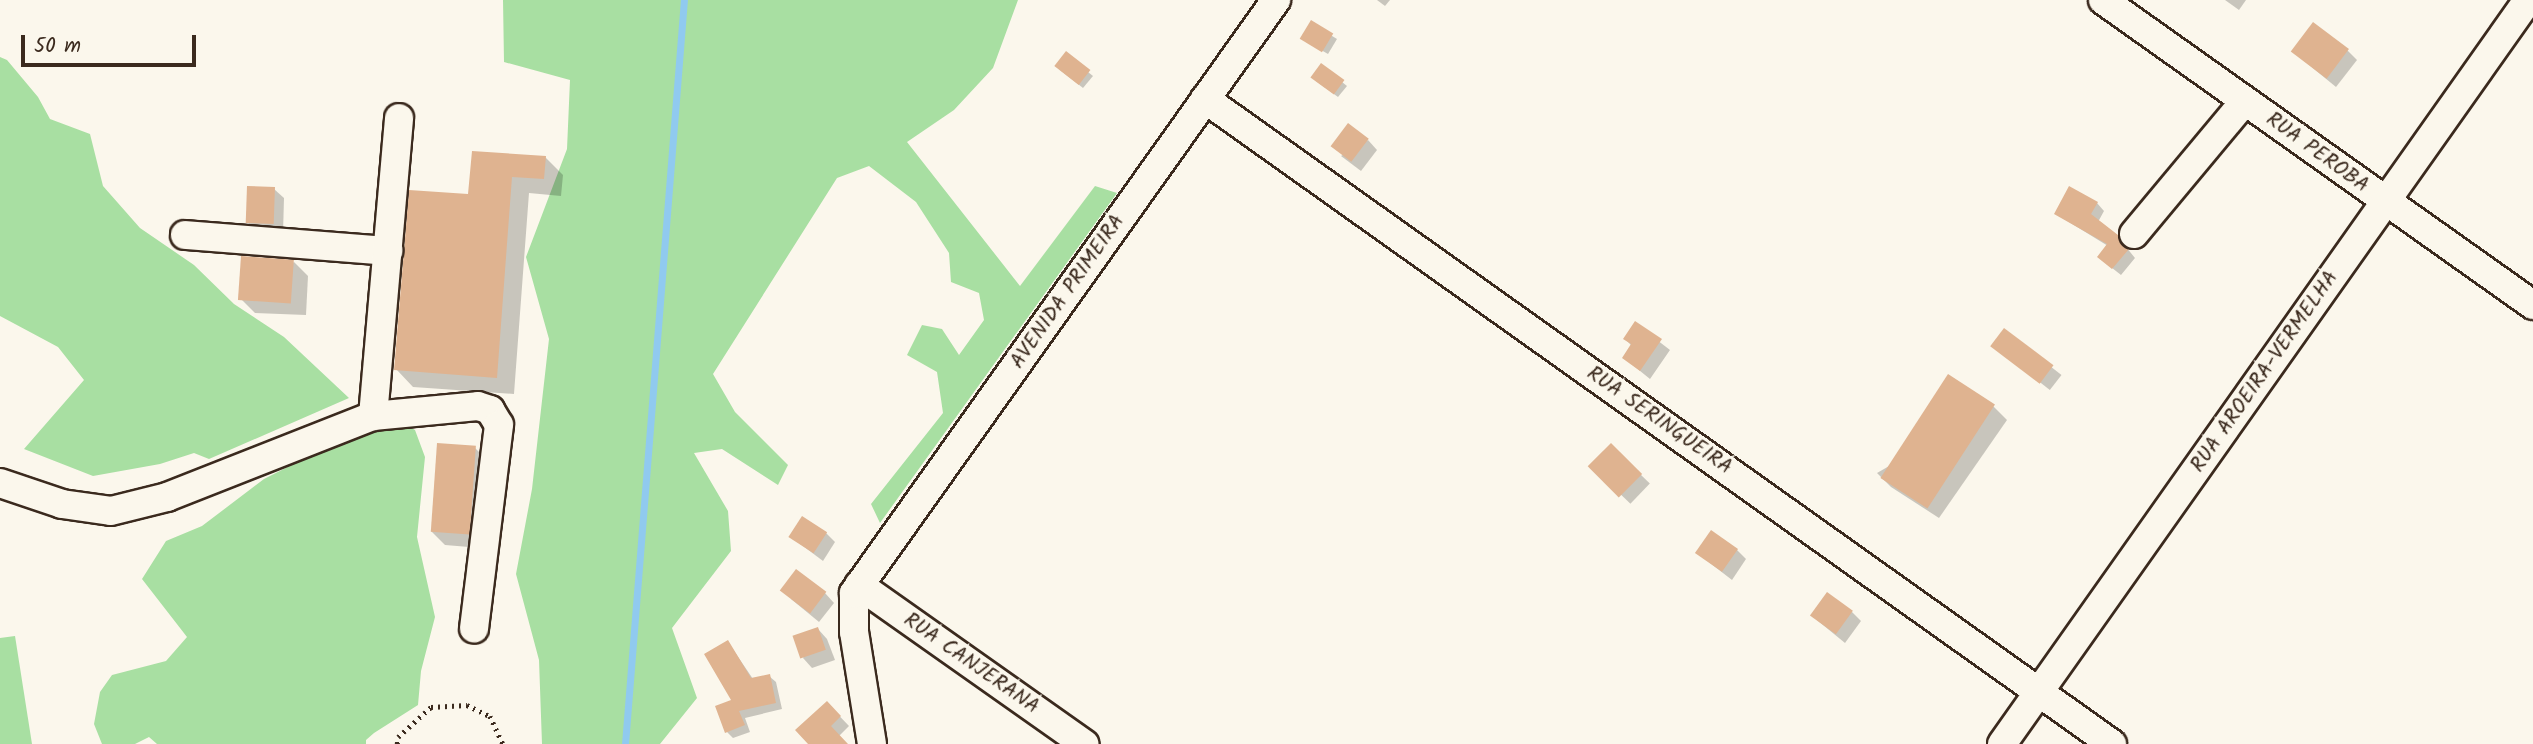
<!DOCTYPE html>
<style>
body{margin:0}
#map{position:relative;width:2533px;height:744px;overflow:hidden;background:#fbf7ec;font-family:Kalam,sans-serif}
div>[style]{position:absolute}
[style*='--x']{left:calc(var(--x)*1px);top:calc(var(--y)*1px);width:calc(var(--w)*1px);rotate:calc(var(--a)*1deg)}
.green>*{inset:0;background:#a8dfa2}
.shadow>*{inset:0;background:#0003;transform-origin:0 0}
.stream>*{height:7px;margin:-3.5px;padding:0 3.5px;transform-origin:3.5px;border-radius:3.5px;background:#90caef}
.building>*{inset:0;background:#dfb390;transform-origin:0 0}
.path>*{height:4.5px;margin-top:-2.25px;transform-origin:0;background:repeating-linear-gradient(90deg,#3b2a1e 0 2px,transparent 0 7px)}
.roads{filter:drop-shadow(2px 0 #3b2a1e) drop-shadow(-2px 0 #3b2a1e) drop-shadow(0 2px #3b2a1e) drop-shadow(0 -2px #3b2a1e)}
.minor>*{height:28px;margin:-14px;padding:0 14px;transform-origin:14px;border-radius:14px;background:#fbf7ec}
span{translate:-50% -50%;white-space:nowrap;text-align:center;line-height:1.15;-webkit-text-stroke:5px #fbf7ec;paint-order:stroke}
.street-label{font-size:21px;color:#3b2a1e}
.scale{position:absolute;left:21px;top:35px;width:175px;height:32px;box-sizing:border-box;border:4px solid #3b2a1e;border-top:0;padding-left:9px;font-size:21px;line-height:24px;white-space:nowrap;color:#3b2a1e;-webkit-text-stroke:5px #fbf7ec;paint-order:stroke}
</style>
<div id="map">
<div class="green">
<div style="clip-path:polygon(503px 0,1018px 0,993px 68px,954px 110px,907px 142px,1020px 286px,1095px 186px,1117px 193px,880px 523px,871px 504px,943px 413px,937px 372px,907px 355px,922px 325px,942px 329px,959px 355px,984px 320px,979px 293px,951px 282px,949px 253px,916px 202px,869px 166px,837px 178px,713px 374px,735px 412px,788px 465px,778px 485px,722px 449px,694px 453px,728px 511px,731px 551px,672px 628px,697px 698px,660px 744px,542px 744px,539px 660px,516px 574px,532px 489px,549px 339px,526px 257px,567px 149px,570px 80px,504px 62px)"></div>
<div style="clip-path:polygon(0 57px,7px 60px,38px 97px,50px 119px,90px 134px,103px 186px,140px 228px,194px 265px,234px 304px,284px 337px,349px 398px,209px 459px,194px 453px,160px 464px,93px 476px,24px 449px,84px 380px,58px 347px,0 316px)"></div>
<div style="clip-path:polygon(404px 424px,415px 430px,425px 457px,417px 537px,435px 617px,421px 671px,418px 705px,374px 733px,366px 740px,366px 744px,157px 744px,149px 737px,135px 744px,102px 744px,94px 724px,100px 692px,112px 675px,166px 661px,187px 637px,142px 579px,166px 541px,202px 526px,264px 479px,335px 443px)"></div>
<div style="clip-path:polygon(15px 636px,32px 744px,0 744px,0 638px)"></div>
</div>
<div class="shadow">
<div style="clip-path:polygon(1377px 0,1390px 0,1385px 6px)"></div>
<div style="clip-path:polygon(2225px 0,2246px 0,2239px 10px)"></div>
<div style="clip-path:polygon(1311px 23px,1337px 39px,1328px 54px,1307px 42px)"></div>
<div style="clip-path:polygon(2347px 50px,2357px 60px,2336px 87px,2292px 51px)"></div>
<div style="clip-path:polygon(1321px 65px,1347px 86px,1338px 97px,1316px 81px)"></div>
<div style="clip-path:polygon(1060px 70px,1088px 72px,1093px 76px,1083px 88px)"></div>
<div style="clip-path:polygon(1368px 140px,1377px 150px,1361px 171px,1341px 156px)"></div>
<div style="clip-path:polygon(545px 157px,563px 175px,561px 196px,529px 193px,514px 394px,413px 387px,396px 369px,470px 196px)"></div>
<div style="clip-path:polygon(274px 189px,284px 198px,283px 234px,257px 232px,247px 222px)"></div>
<div style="clip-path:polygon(2097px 203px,2104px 211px,2098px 222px,2117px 236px,2135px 258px,2121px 275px,2107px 264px,2108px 246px,2056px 214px)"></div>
<div style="clip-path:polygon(294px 262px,308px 276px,306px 315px,255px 313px,241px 299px)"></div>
<div style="clip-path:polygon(1635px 323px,1670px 350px,1650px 379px,1624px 358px,1632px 346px,1625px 339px)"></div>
<div style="left:2004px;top:330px;width:73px;height:19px;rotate:38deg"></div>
<div style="clip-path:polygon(1993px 406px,2007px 420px,1939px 518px,1891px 487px,1877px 473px)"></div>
<div style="left:1611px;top:446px;width:54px;height:28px;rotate:44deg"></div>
<div style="clip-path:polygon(475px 448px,489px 462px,481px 548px,445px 545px,431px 531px)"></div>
<div style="clip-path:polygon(826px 533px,835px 542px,823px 561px,791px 537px)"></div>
<div style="clip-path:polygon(1737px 550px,1746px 559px,1732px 580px,1697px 553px)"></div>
<div style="clip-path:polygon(825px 593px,834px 603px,819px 622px,791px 599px)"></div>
<div style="clip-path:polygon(1852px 612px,1861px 621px,1845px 643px,1812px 616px)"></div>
<div style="clip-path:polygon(818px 629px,827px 639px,835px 660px,812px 668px,803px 658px)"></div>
<div style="clip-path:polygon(728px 642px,753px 679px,769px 676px,776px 682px,782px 709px,745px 718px,750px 732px,733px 738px,727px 732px,734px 701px)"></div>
<div style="clip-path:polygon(827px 703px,849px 726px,839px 736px,846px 744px,810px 744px)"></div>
</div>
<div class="stream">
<div style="--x:625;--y:744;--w:746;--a:-85.47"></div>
</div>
<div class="building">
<div style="left:1311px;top:20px;width:26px;height:22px;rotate:31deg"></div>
<div style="left:2313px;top:22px;width:45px;height:37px;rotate:37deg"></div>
<div style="left:1066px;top:51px;width:31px;height:19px;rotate:38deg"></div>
<div style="left:1321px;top:63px;width:29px;height:18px;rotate:36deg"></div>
<div style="left:1348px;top:123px;width:26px;height:29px;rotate:37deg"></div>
<div style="clip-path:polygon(472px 151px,546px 156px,544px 179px,512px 177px,497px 378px,394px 370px,409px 190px,468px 194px)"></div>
<div style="left:247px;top:186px;width:28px;height:37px;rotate:2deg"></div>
<div style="clip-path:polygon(2069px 186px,2098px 202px,2091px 214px,2118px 235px,2123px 246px,2129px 249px,2112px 269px,2097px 257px,2107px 244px,2054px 214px)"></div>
<div style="left:241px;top:256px;width:53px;height:44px;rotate:4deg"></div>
<div style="clip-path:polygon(1635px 321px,1662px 339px,1640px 371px,1622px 358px,1631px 344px,1623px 339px)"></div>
<div style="left:2004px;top:328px;width:62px;height:23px;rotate:37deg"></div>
<div style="left:1948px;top:374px;width:56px;height:124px;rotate:33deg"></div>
<div style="left:437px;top:443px;width:39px;height:89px;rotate:4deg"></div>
<div style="left:1611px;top:443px;width:44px;height:33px;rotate:45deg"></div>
<div style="left:802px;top:516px;width:30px;height:25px;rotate:33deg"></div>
<div style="left:1711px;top:530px;width:33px;height:28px;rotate:35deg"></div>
<div style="left:796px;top:569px;width:38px;height:27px;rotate:37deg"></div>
<div style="left:1827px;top:592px;width:32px;height:29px;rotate:36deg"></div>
<div style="left:818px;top:627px;width:24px;height:27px;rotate:71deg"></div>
<div style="clip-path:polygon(728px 640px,751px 678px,770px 674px,776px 703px,739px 711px,745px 725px,725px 733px,715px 706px,731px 700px,704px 654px)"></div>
<div style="clip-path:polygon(827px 701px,841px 716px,831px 726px,848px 744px,808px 744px,795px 730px)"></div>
</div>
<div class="path">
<div style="--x:397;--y:744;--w:7;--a:-82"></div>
<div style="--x:398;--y:737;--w:45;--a:-42.3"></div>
<div style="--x:431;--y:707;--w:36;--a:-3"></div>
<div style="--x:467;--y:705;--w:25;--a:26"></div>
<div style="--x:490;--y:716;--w:31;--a:65"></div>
</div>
<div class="roads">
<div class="minor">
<div style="--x:2103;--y:0;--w:527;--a:35.35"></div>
<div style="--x:1205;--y:99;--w:1113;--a:35.42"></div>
<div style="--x:2134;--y:234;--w:173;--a:-50.2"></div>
<div style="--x:185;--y:235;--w:204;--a:4.5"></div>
<div style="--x:373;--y:416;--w:299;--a:-85"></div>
<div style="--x:0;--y:483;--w:65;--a:18.7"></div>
<div style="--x:62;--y:504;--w:49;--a:8.1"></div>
<div style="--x:111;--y:511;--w:58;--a:-14"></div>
<div style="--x:167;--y:497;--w:221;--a:-21.5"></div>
<div style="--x:373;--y:416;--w:105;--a:-5.4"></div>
<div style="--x:478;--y:406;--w:13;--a:18"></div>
<div style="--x:490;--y:410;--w:17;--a:59"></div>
<div style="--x:499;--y:425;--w:205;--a:97"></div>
<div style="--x:859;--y:585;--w:276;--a:35.2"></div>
<div style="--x:872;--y:744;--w:113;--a:-99.1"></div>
<div style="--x:854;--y:632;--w:39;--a:-90"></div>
<div style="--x:854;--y:593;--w:728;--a:-54.56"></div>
<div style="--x:2002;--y:744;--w:911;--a:-54.74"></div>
</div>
</div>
<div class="street-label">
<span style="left:2317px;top:153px;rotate:36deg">RUA PEROBA</span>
<span style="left:1068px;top:292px;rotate:-55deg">AVENIDA PRIMEIRA</span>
<span style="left:2265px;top:372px;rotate:-55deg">RUA AROEIRA-VERMELHA</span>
<span style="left:1659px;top:421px;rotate:35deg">RUA SERINGUEIRA</span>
<span style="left:971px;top:664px;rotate:35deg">RUA CANJERANA</span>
</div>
<div class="scale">50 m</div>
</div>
